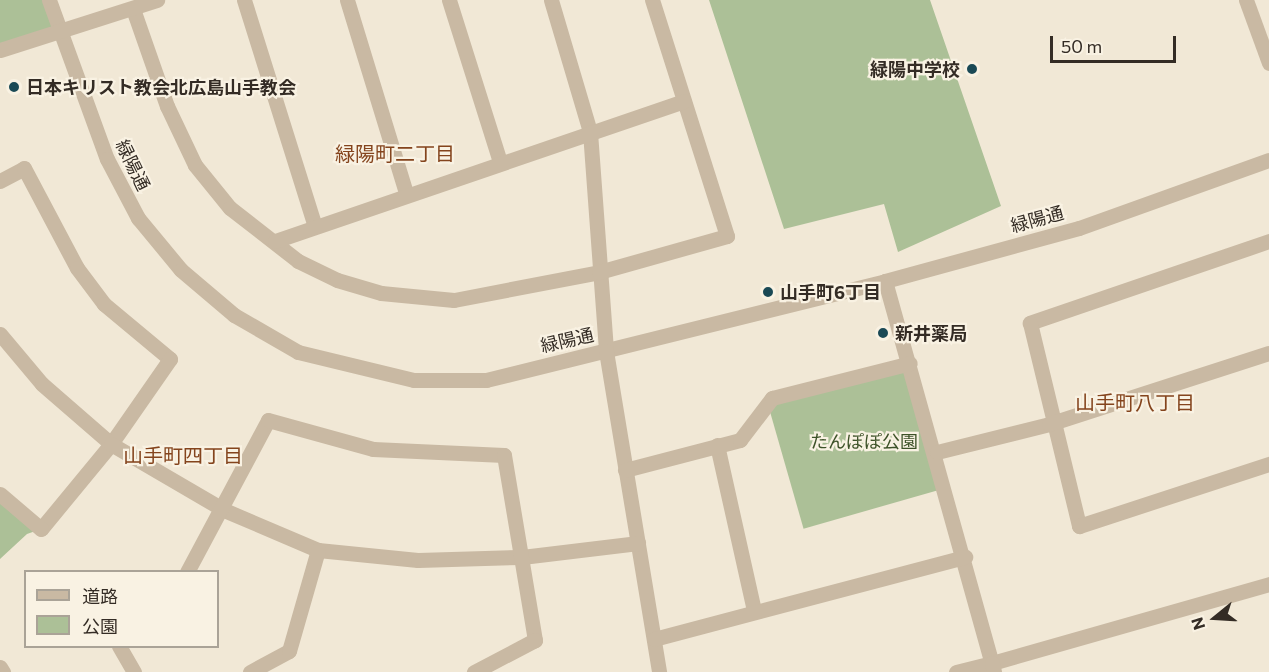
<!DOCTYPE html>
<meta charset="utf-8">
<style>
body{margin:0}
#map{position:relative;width:1269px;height:672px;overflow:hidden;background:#f1e8d6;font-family:Commissioner,"Noto Sans JP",sans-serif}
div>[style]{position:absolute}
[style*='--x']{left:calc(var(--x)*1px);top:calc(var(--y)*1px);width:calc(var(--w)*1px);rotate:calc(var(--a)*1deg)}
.green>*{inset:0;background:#acc097;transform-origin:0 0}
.minor>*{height:15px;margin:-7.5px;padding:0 7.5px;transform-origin:7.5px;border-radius:7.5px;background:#c9b9a3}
.dots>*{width:16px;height:16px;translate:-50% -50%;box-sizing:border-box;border:3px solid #f9f2e3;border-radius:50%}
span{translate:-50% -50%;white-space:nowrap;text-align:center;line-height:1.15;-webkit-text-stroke:4.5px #f9f2e3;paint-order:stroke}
.poi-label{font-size:18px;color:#342c25;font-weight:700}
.right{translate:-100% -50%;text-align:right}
.left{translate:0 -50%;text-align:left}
.street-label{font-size:18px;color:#342c25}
.park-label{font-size:18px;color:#3d5228}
.neighbourhood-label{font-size:20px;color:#84441d}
.legend{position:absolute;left:24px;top:570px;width:195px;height:78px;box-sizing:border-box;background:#f9f2e3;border:2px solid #aaa397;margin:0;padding:8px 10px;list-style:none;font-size:18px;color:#342c25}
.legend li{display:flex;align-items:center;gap:12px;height:30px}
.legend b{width:30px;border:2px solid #aaa397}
.north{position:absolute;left:1185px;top:588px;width:60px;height:60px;-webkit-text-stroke:4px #f9f2e3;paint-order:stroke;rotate:252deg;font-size:16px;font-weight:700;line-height:24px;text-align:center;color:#342c25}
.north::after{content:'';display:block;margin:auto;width:21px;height:27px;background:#342c25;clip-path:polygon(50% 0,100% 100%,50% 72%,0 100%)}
.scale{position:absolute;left:1050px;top:36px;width:126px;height:27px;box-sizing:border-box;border:3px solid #342c25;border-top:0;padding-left:8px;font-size:18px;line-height:21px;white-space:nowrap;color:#342c25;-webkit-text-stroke:4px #f9f2e3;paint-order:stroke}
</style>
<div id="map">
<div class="green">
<div style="clip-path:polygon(0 0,49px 0,60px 30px,0 50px)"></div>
<div style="clip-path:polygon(709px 0,930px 0,1001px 206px,898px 252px,884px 204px,784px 229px)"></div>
<div style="left:910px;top:363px;width:130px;height:148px;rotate:74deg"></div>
<div style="clip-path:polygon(0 494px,41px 529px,27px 534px,0 559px)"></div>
</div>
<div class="minor">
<div style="--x:49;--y:0;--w:169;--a:70"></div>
<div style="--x:107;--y:159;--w:67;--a:62.3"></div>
<div style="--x:138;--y:218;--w:67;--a:50.4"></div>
<div style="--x:181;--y:270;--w:70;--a:40.3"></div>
<div style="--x:234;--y:315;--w:74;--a:30"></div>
<div style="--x:298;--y:352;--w:119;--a:13.6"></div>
<div style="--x:414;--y:380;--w:72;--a:0"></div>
<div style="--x:486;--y:380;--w:411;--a:-13.9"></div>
<div style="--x:885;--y:281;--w:201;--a:-15.3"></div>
<div style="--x:1079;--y:228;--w:202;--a:-19.7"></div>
<div style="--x:244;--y:0;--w:237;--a:72.6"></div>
<div style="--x:347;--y:0;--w:202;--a:73"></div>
<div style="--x:449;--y:0;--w:170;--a:72.5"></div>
<div style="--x:551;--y:0;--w:138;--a:73.5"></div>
<div style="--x:590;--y:132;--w:220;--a:85.8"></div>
<div style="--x:606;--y:351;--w:325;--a:80.6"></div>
<div style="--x:1246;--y:0;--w:67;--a:69.9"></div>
<div style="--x:133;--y:9;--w:103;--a:70.7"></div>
<div style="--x:167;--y:106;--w:65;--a:64.6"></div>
<div style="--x:195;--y:165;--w:55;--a:50.9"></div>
<div style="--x:230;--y:208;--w:86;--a:37.9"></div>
<div style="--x:298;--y:261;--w:43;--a:26"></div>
<div style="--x:337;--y:280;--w:46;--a:16.5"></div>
<div style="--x:381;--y:293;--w:73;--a:5.5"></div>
<div style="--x:454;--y:300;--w:148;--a:-10.9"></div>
<div style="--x:599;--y:272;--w:133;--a:-15.7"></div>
<div style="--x:727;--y:236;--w:248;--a:-107.6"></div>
<div style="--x:0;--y:50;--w:165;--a:-17.7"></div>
<div style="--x:0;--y:181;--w:27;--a:-28"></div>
<div style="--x:24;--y:168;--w:113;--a:62.1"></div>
<div style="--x:77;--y:268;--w:45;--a:53.1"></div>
<div style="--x:104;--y:304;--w:86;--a:39.8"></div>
<div style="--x:170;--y:359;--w:103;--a:124.8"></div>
<div style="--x:111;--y:444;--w:110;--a:129.5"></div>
<div style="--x:41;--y:529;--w:54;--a:-139.5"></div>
<div style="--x:275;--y:241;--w:432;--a:-18.9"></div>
<div style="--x:1269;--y:241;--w:253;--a:161.1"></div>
<div style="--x:1030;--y:323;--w:209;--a:76.4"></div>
<div style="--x:1079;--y:526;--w:200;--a:-18.1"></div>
<div style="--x:885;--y:281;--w:397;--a:74.4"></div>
<div style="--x:992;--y:663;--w:288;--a:-15.9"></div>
<div style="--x:0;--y:334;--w:65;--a:50"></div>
<div style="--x:42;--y:384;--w:91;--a:41"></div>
<div style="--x:111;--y:444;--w:131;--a:30.3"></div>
<div style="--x:224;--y:510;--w:102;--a:23.1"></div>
<div style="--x:318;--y:550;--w:100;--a:5.7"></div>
<div style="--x:418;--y:560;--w:104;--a:-1.7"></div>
<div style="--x:522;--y:557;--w:117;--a:-6.9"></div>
<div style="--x:717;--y:445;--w:169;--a:77.4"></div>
<div style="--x:937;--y:452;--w:115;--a:-14"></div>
<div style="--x:1049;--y:424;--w:231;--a:-17.9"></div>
<div style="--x:625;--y:470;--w:119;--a:-14.6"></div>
<div style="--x:740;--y:440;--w:53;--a:-52.7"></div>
<div style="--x:772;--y:398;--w:142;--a:-14.2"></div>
<div style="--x:187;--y:572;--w:172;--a:-61.9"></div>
<div style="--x:268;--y:420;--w:109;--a:15.4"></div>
<div style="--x:373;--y:449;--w:131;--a:2.6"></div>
<div style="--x:504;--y:455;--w:188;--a:80.5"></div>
<div style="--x:535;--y:640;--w:69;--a:152.3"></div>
<div style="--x:654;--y:639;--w:322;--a:-14.8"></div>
<div style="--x:119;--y:646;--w:30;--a:60"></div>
<div style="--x:0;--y:667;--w:6;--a:59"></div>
<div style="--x:250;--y:672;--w:44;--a:-28.3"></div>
<div style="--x:289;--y:651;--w:105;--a:-74"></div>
<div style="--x:956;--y:672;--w:37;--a:-14"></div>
<div style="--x:992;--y:663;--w:9;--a:77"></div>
</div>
<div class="dots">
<div style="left:972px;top:69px;background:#1a4955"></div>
<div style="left:14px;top:87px;background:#1a4955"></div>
<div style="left:768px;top:292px;background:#1a4955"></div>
<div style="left:883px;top:333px;background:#1a4955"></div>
</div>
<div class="poi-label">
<span class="right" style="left:960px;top:69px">緑陽中学校</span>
<span class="left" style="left:26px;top:87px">日本キリスト教会北広島山手教会</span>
<span class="left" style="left:780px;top:292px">山手町6丁目</span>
<span class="left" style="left:895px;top:333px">新井薬局</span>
</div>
<div class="street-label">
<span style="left:133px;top:165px;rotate:64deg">緑陽通</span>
<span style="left:1037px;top:219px;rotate:-15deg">緑陽通</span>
<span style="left:567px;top:340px;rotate:-13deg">緑陽通</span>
</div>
<div class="park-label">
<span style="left:864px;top:441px">たんぽぽ公園</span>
</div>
<div class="neighbourhood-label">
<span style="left:395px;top:153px">緑陽町二丁目</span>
<span style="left:1135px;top:402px">山手町八丁目</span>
<span style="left:183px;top:455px">山手町四丁目</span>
</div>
<ul class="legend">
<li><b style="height:8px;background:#c9b9a3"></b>道路</li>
<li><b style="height:16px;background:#acc097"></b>公園</li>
</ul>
<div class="north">N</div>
<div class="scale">50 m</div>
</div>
